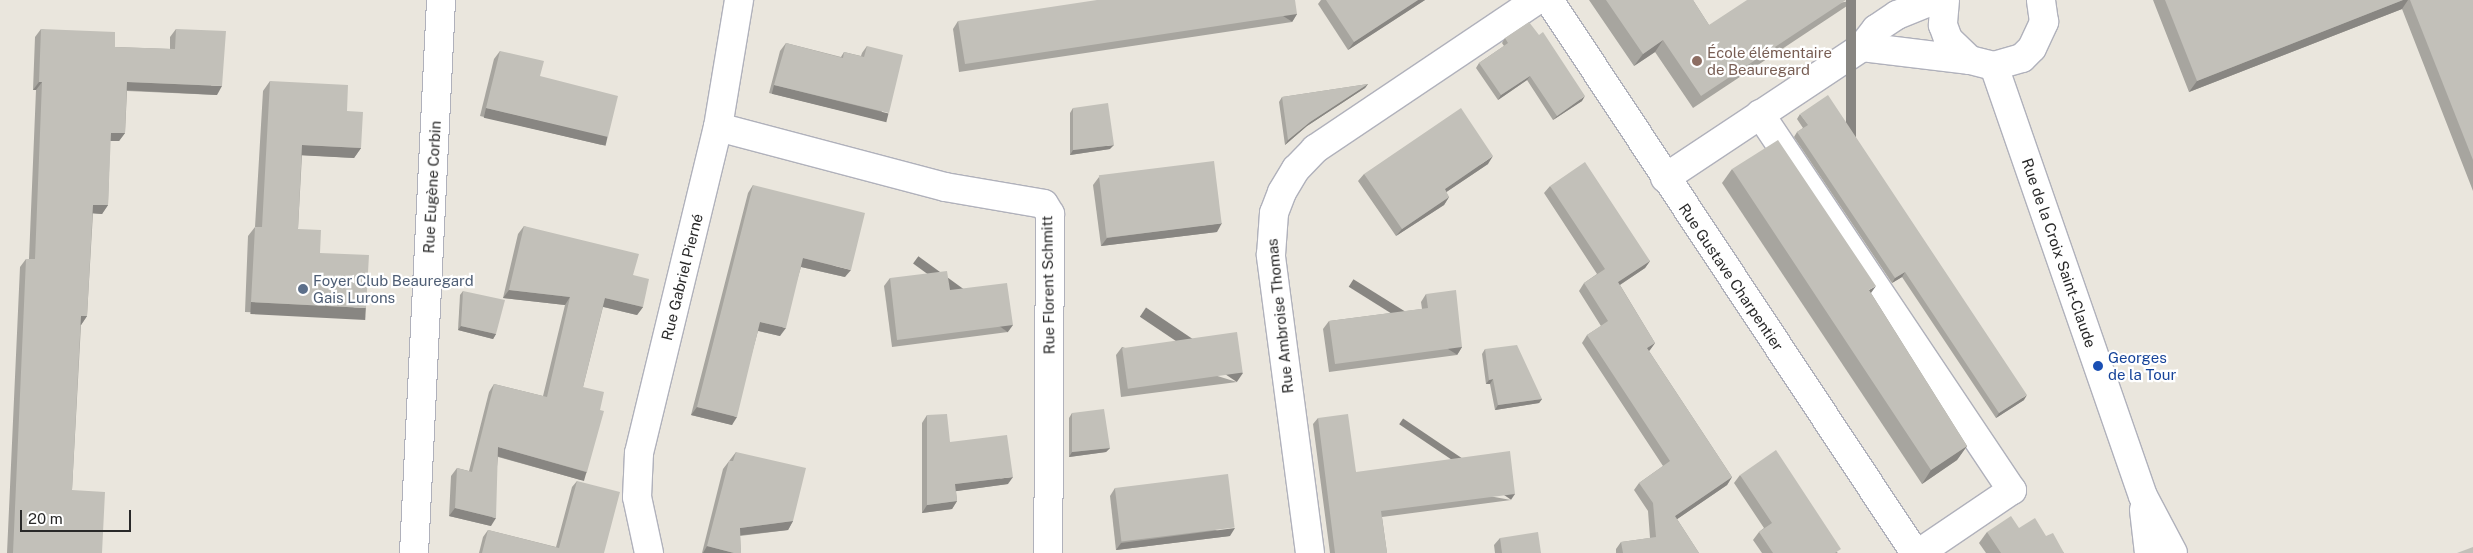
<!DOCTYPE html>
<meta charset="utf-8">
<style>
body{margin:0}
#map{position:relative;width:2473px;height:553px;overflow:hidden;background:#eae6dd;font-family:"Public Sans",sans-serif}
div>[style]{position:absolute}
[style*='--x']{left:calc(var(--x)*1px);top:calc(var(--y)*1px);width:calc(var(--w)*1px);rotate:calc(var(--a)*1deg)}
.roads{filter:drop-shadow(1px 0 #b0b1bb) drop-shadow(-1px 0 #b0b1bb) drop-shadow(0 1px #b0b1bb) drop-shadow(0 -1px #b0b1bb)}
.minor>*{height:28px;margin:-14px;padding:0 14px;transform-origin:14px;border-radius:14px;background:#fff}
.wall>*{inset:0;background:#a7a59f}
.shaded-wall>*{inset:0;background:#888682;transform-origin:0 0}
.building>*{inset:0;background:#c2c0b9;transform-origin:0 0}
.dots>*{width:14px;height:14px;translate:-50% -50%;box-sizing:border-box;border:2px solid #fff;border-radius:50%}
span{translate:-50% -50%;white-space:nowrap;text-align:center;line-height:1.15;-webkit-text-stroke:4.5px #fff;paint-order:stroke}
.education-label{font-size:15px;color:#785e54}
.left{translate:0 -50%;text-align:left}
.street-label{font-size:15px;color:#292929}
.service-label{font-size:15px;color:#4e5e75}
.transit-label{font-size:15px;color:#164399}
.scale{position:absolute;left:20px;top:510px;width:111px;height:22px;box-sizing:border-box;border:2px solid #292929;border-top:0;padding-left:6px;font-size:15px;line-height:18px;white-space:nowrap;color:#292929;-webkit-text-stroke:4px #fff;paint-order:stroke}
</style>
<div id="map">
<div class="roads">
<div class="minor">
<div style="--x:1549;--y:0;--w:663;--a:56.5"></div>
<div style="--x:1945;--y:0;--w:25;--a:95"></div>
<div style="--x:1943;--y:25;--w:15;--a:70"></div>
<div style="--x:1948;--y:39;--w:30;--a:44"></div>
<div style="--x:1970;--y:60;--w:25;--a:14"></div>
<div style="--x:1994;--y:66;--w:29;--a:-16"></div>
<div style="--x:2022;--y:58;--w:14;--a:-45"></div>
<div style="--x:2032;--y:48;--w:29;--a:-65"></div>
<div style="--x:2044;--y:22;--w:22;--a:-98"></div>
<div style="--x:1862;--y:47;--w:109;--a:6.9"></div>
<div style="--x:1994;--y:66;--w:455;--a:70.9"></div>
<div style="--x:2143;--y:496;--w:64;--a:62.2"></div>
<div style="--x:1760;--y:114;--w:453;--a:56.2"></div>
<div style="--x:2012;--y:490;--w:112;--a:145.9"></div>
<div style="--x:718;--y:127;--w:235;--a:14.8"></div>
<div style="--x:945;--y:187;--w:100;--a:9.7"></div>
<div style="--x:1044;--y:204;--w:12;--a:59"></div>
<div style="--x:1050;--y:214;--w:339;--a:90.3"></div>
<div style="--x:1665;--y:178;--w:237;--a:-33.6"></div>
<div style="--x:1862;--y:47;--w:23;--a:-52"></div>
<div style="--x:1876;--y:29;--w:25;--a:-34"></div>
<div style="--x:1897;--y:15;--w:40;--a:-22"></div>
<div style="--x:2144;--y:510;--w:43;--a:83.4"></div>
<div style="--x:414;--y:553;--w:554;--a:-87.2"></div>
<div style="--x:649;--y:553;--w:57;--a:-102.1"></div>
<div style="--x:637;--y:497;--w:44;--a:-87.4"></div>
<div style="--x:639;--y:453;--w:335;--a:-76.4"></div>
<div style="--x:718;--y:127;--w:129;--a:-80.6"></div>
<div style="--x:1310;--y:553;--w:301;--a:-97.5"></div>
<div style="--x:1271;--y:255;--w:42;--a:-85.9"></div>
<div style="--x:1274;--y:213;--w:22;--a:-69"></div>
<div style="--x:1282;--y:192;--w:27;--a:-59"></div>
<div style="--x:1296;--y:169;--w:28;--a:-46"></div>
<div style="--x:1315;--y:149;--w:267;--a:-33.9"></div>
</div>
</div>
<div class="wall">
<div style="clip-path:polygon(1321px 0,1425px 0,1348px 50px,1318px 4px)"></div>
<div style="clip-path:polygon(1589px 0,1693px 0,1709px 25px,1856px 0,1693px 108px,1655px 52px,1634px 66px)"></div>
<div style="clip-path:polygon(2153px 0,2473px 0,2473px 191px,2402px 9px,2189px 92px)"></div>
<div style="clip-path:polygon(1297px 14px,1292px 22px,959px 72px,953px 29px,958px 21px)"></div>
<div style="clip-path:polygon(41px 29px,115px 47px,170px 49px,170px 37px,176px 29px,217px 95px,127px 91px,125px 133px,119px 141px,110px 141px,108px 205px,102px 214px,93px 213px,87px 316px,81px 325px,72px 490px,102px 553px,7px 553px,20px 267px,26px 259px,29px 259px,36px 90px,33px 90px,35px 37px)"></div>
<div style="clip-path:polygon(1505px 38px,1582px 101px,1553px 120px,1527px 80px,1498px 100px,1476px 68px,1479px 63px,1504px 46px,1502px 43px)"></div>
<div style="clip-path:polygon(786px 43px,841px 57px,844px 52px,861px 56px,862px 53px,867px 46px,884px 121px,769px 93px,780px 51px)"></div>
<div style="clip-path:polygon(500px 51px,602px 145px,480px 116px,494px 59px)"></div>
<div style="clip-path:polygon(270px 81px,347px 111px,361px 148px,354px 158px,302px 155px,298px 229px,320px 253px,360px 318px,245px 312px,248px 236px,255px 227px,263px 91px)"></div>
<div style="clip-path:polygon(1368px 84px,1365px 88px,1307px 126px,1285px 145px,1279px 102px,1282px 97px)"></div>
<div style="clip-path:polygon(1073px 108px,1110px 149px,1070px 155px,1070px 113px)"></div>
<div style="clip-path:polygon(1800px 114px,2024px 400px,1996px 418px,1902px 277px,1892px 283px,1794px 137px,1797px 132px,1803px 128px,1797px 119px)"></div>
<div style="clip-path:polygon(1488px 164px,1446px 192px,1449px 197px,1444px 205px,1396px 236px,1358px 181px,1364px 174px)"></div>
<div style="clip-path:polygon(1732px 169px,1871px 293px,1967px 446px,1957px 460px,1922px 484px,1722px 183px)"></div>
<div style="clip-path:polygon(1099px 177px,1217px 232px,1101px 246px,1093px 185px)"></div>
<div style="clip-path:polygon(753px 185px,845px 277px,801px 267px,780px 336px,758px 331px,732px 425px,691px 415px,748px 193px)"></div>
<div style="clip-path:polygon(1550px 186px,1650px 261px,1645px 268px,1620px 285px,1655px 343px,1649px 351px,1732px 477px,1727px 485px,1677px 519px,1699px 553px,1616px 553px,1616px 549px,1621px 542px,1650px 538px,1648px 511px,1634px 490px,1639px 483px,1663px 466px,1582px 343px,1587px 335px,1601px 326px,1579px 291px,1584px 283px,1597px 274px,1544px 193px)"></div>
<div style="clip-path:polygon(524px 226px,633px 275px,643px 307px,637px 315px,603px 307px,583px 387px,587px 472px,581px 480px,498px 457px,491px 526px,449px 516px,451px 476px,457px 468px,469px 471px,489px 392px,494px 384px,543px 396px,565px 305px,503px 298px,518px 234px)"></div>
<div style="clip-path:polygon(890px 278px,950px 290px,1008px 332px,892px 347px,884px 286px)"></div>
<div style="clip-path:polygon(463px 291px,496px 334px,493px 339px,458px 330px,460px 295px)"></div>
<div style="clip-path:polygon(1426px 294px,1462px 347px,1457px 355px,1329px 372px,1323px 329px,1329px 321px,1422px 309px,1421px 302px)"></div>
<div style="clip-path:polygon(1122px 347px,1237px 382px,1121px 397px,1116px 355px)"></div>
<div style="clip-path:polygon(1485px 349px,1542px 399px,1539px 403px,1495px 410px,1490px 384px,1486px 384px,1482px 354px)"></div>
<div style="clip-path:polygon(1072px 413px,1110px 448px,1106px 452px,1069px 457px,1069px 418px)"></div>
<div style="clip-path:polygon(927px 415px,950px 442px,1008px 484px,956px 491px,957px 501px,952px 509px,922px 513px,922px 423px)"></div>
<div style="clip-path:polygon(1318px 418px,1356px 472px,1511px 500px,1382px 517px,1387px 553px,1330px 553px,1313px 424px)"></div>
<div style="clip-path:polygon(736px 452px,793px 521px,788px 530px,740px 536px,741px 553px,702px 553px,723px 469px)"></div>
<div style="clip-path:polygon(1740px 475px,1838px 553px,1762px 553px,1753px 540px,1759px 532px,1764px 528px,1734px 483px)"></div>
<div style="clip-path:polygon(577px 481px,604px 553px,479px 553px,483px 537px,488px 530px,556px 547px,572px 487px)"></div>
<div style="clip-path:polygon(1115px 488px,1230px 536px,1116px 550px,1110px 496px)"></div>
<div style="clip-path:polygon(1987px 532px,2046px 536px,2064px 553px,1986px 553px,1979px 543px)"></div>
<div style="clip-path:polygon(1500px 538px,1541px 553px,1495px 553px,1494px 545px)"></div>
</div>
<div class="shaded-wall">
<div style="clip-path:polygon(1418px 0,1425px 0,1348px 50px,1354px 42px)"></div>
<div style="left:1846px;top:0;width:10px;height:174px"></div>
<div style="clip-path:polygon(2403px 0,2408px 0,2402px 9px,2189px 92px,2197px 81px)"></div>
<div style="left:1297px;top:14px;width:9px;height:336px;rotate:122deg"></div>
<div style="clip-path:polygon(1663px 40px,1655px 52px,1634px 66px,1643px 54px)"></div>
<div style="clip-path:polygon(1530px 76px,1527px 80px,1498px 100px,1501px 95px)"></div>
<div style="clip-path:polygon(39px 82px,42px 82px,36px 90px,33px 90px)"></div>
<div style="clip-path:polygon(127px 82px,222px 86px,217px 95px,122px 90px)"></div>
<div style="clip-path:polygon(1368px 84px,1365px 88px,1307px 126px,1285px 145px,1288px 140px,1310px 122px)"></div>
<div style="left:774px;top:85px;width:118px;height:9px;rotate:14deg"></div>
<div style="clip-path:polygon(1585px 96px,1582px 101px,1553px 120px,1557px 116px)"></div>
<div style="left:486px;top:108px;width:125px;height:10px;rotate:13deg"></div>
<div style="clip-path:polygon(111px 133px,125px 133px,119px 141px,105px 141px)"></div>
<div style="clip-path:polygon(302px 145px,361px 148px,354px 158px,296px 155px)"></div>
<div style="clip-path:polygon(1114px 145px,1110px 149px,1070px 155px,1073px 150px)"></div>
<div style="clip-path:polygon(1493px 156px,1488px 164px,1439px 197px,1445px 189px)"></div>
<div style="clip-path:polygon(1449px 197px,1444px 205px,1396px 236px,1402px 229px)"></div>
<div style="clip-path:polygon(93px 205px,108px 205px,102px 214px,87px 213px)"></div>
<div style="clip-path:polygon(1222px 223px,1217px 232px,1101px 246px,1107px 238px)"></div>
<div style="clip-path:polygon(803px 258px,851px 270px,845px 277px,797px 266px)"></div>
<div style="clip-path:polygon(1650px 261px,1645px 268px,1612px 290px,1618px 282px)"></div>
<div style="clip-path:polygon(1905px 272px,1902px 277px,1892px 283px,1895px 278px)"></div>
<div style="clip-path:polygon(1876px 286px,1866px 300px,1869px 290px)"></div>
<div style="clip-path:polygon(509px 290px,570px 297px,565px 305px,503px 298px)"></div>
<div style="clip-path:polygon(605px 298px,643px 307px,637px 315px,600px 306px)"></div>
<div style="left:251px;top:302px;width:115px;height:12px;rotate:3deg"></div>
<div style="clip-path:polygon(81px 316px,87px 316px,81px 325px,75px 324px)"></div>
<div style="clip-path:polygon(760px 322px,786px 328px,780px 336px,755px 330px)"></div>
<div style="left:1013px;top:325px;width:9px;height:117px;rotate:126deg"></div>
<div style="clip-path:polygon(461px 326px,496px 334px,493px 339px,458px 330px)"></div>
<div style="clip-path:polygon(1655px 343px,1650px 350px,1642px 356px,1647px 348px)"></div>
<div style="left:1462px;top:347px;width:9px;height:128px;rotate:122deg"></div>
<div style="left:1243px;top:373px;width:11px;height:117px;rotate:124deg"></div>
<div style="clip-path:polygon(1493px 379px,1490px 384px,1486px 384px,1489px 380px)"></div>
<div style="clip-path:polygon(2027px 395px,2024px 400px,1996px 418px,1999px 413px)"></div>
<div style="clip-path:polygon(1542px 399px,1539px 403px,1495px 410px,1498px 405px)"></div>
<div style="clip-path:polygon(697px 407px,737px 417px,732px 425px,691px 415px)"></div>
<div style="clip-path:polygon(1967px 446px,1957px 460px,1922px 484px,1931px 470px)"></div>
<div style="left:498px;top:447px;width:92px;height:9px;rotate:16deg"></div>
<div style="clip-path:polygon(1110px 448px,1106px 452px,1069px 457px,1072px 452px)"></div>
<div style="clip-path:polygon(1013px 477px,1008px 484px,950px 492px,955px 484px)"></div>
<div style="clip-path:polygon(1732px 477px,1727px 485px,1670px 524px,1675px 516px)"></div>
<div style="left:1515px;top:494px;width:7px;height:135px;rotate:124deg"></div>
<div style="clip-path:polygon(957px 501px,952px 509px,922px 513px,927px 505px)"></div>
<div style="clip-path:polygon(455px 508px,496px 518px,491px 526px,449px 516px)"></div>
<div style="clip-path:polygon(793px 521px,788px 530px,734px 536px,740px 528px)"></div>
<div style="clip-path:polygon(1235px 528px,1230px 536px,1116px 550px,1121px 543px)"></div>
<div style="clip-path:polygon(707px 546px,734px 553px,703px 553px)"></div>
</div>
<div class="building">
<div style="clip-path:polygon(1097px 0,1295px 0,1297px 14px,965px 64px,958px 21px)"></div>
<div style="clip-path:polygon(1326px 0,1418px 0,1354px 42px)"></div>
<div style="clip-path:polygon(1606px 0,1693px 0,1709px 25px,1747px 0,1846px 0,1701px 96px,1663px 40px,1643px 54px)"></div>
<div style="clip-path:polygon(2165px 0,2403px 0,2197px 81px)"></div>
<div style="clip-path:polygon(2410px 0,2473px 0,2473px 160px)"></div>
<div style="clip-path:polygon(1529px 22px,1539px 35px,1543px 32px,1585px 96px,1557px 116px,1530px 76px,1501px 95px,1479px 63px,1508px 43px,1505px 38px)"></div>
<div style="clip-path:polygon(41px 29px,115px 32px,115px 47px,175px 49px,176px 29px,226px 31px,222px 86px,127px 82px,125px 133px,111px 133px,108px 205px,93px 205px,87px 316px,81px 316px,72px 490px,105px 492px,102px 553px,13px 553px,26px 259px,35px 259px,42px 82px,39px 82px)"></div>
<div style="clip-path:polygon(786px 43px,843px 58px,844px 52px,864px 57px,867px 46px,903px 55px,889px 113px,774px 85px)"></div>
<div style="clip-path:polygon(500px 51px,544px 61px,540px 76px,618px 96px,608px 137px,486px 108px)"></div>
<div style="clip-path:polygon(270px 81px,348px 85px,347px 111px,363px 112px,361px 148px,302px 145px,298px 229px,321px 230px,320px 253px,369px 255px,366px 308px,251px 302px,255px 227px,262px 227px)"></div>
<div style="clip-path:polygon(1368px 84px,1310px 122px,1288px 140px,1282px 97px)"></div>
<div style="clip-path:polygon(1828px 95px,2027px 395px,1999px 413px,1905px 272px,1895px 278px,1797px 132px,1808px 125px,1800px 114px)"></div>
<div style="clip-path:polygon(1108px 103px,1114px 145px,1073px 150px,1073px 108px)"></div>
<div style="clip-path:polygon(1461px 108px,1493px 156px,1445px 189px,1449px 197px,1402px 229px,1364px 174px)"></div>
<div style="clip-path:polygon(1778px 140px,1876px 286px,1869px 290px,1967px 446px,1931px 470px,1732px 169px)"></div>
<div style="left:1214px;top:161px;width:63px;height:116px;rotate:83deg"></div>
<div style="clip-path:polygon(1585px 162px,1650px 261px,1618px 282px,1655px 343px,1647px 348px,1732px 477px,1675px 516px,1699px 553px,1623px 553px,1621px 542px,1656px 537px,1653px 503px,1639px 483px,1670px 461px,1587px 335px,1608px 321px,1584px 283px,1605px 269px,1550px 186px)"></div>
<div style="clip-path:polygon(753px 185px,865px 213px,851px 270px,803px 258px,786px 328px,760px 322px,737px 417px,697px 407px)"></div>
<div style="clip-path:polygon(524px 226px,639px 254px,633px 275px,649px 279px,643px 307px,605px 298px,583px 387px,604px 392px,600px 410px,604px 411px,587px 472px,498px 447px,496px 518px,455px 508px,457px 468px,472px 472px,494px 384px,547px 397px,570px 297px,509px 290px)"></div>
<div style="clip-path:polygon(947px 271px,950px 290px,1007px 283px,1013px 325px,897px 340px,890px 278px)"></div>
<div style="clip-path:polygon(1456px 290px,1462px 347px,1335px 364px,1329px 321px,1428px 308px,1426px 294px)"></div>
<div style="clip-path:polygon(463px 291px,505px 300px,496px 334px,461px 326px)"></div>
<div style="left:1237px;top:332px;width:41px;height:116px;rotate:82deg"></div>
<div style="clip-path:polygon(1517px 345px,1542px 399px,1498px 405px,1493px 379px,1489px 380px,1485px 349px)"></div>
<div style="clip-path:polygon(1104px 409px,1110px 448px,1072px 452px,1072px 413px)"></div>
<div style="clip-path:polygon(947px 414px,950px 442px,1007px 435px,1013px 477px,955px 484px,957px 501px,927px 505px,927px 415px)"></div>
<div style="clip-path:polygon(1348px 414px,1356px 472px,1510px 451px,1515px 494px,1381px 511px,1387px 553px,1335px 553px,1318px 418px)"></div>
<div style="clip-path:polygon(1776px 450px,1841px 549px,1835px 553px,1773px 553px,1759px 532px,1772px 523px,1740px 475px)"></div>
<div style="clip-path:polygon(736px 452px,806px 468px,793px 521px,740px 528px,741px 553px,734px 553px,707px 546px,729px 461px,733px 461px)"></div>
<div style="left:1228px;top:474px;width:54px;height:114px;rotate:83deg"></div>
<div style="clip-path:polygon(577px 481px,620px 492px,604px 553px,482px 553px,488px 530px,559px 548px)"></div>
<div style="clip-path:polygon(2011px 516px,2019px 528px,2035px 518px,2046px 536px,2053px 533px,2064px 553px,2001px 553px,1987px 532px)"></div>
<div style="clip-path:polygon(1538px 532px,1541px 553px,1502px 553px,1500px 538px)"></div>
<div style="clip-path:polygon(2473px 547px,2473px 553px,2457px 553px)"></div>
</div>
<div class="dots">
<div style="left:1697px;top:61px;background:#8d6e63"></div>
<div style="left:303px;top:289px;background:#5c6f8a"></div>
<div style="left:2098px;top:366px;background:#1a4fb4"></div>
</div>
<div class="education-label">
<span class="left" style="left:1707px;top:61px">École élémentaire<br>de Beauregard</span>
</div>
<div class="street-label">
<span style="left:432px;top:187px;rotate:-87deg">Rue Eugène Corbin</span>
<span style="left:2059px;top:253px;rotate:71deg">Rue de la Croix Saint-Claude</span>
<span style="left:682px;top:277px;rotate:-76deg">Rue Gabriel Pierné</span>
<span style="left:1731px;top:277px;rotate:56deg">Rue Gustave Charpentier</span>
<span style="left:1048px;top:285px;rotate:-91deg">Rue Florent Schmitt</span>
<span style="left:1280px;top:316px;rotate:-96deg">Rue Ambroise Thomas</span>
</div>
<div class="service-label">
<span class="left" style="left:313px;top:289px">Foyer Club Beauregard<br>Gais Lurons</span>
</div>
<div class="transit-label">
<span class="left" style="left:2108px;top:366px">Georges<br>de la Tour</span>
</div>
<div class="scale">20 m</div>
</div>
